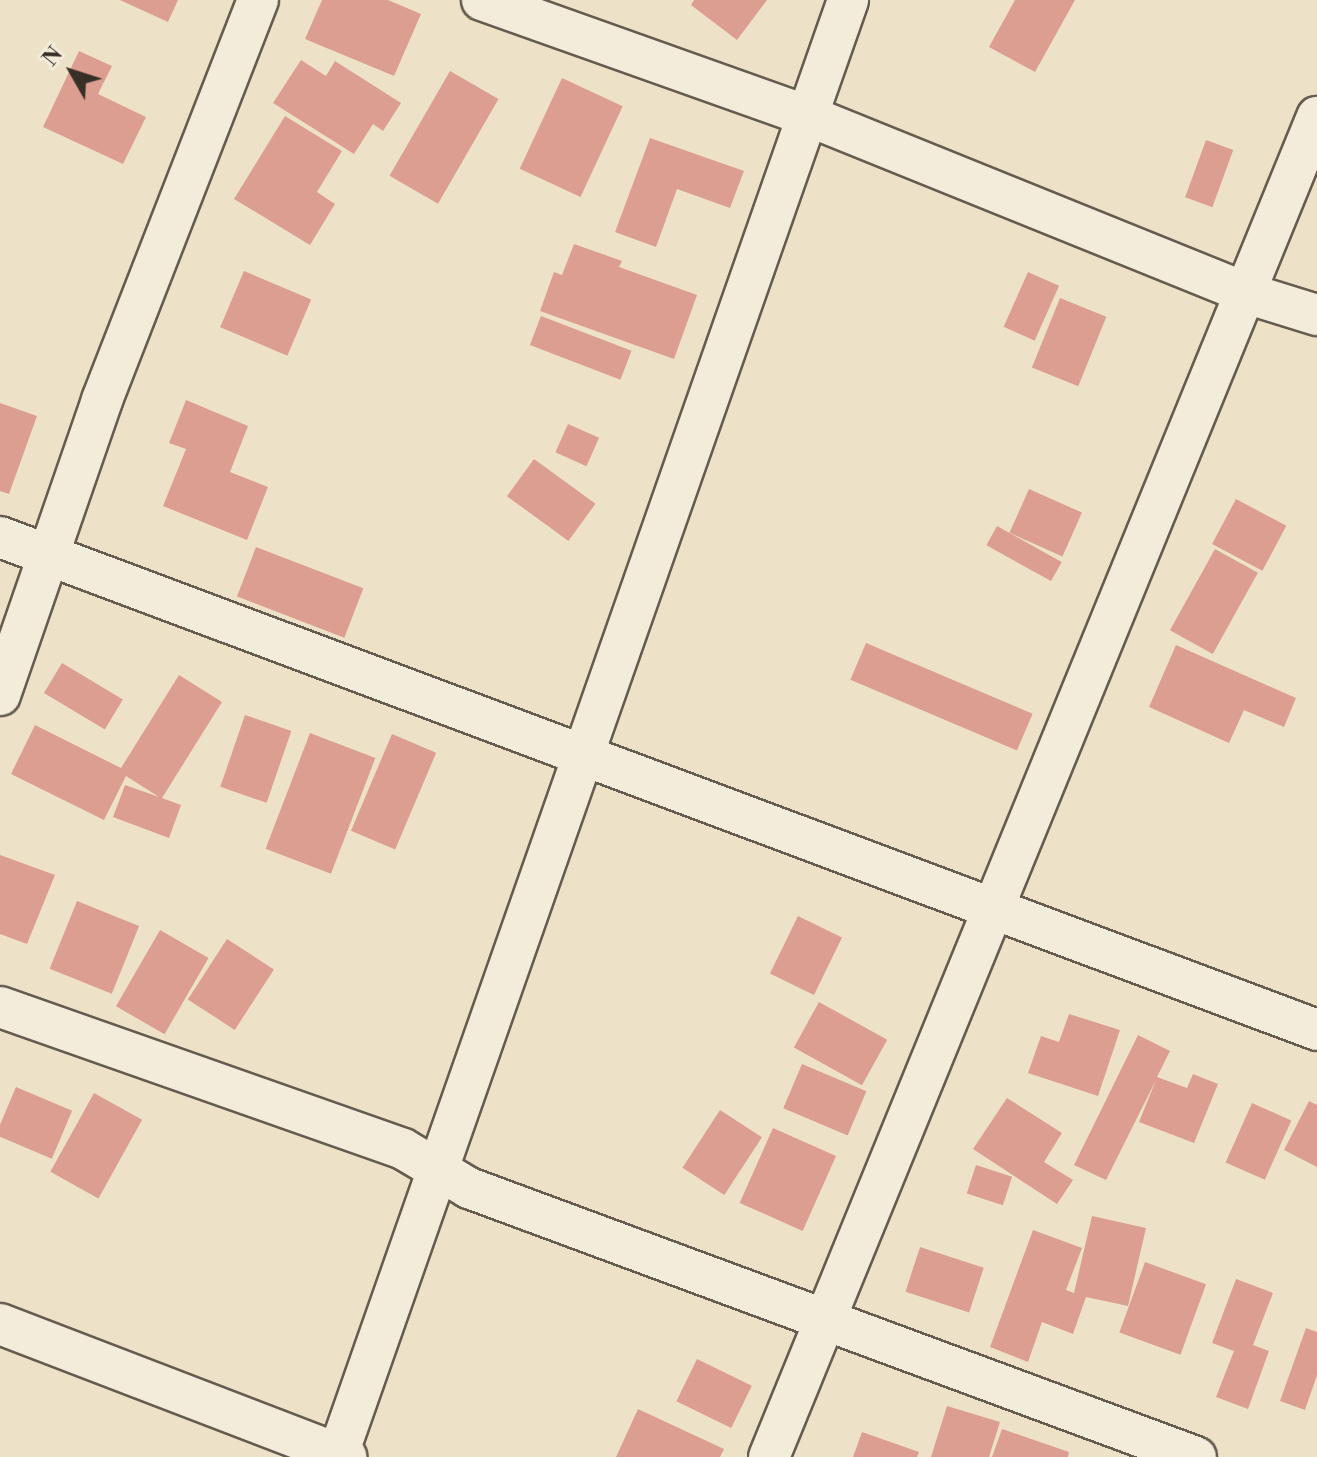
<!DOCTYPE html>
<style>
body{margin:0}
#map{position:relative;width:1317px;height:1457px;overflow:hidden;background:#ede2c7;font-family:"Libre Bodoni",serif}
div>[style]{position:absolute}
[style*='--x']{left:calc(var(--x)*1px);top:calc(var(--y)*1px);width:calc(var(--w)*1px);rotate:calc(var(--a)*1deg)}
.building>*{inset:0;background:#dd9e92;transform-origin:0 0}
.roads{filter:drop-shadow(2px 0 #655c4f) drop-shadow(-2px 0 #655c4f) drop-shadow(0 2px #655c4f) drop-shadow(0 -2px #655c4f)}
.street>*{height:40px;margin:-20px;padding:0 20px;transform-origin:20px;border-radius:20px;background:#f3ecdb}
span{translate:-50% -50%;white-space:nowrap;text-align:center;line-height:1.15;-webkit-text-stroke:6px #f3ecdb;paint-order:stroke}
.north{position:absolute;left:32px;top:32px;width:80px;height:80px;-webkit-text-stroke:6px #f3ecdb;paint-order:stroke;rotate:309deg;font-size:22px;font-weight:700;line-height:32px;text-align:center;color:#383027}
.north::after{content:'';display:block;margin:auto;width:28px;height:36px;background:#383027;clip-path:polygon(50% 0,100% 100%,50% 72%,0 100%)}
</style>
<div id="map">
<div class="building">
<div style="clip-path:polygon(120px 0,178px 0,168px 22px)"></div>
<div style="clip-path:polygon(322px 0,388px 0,421px 14px,394px 76px,305px 39px)"></div>
<div style="clip-path:polygon(694px 0,767px 0,737px 40px,691px 5px)"></div>
<div style="clip-path:polygon(1015px 0,1075px 0,1035px 72px,989px 47px)"></div>
<div style="clip-path:polygon(79px 51px,112px 66px,98px 94px,146px 117px,123px 164px,43px 127px)"></div>
<div style="clip-path:polygon(301px 60px,326px 76px,335px 61px,401px 103px,383px 131px,373px 124px,354px 154px,273px 103px)"></div>
<div style="left:450px;top:71px;width:56px;height:121px;rotate:30deg"></div>
<div style="left:562px;top:78px;width:67px;height:100px;rotate:25deg"></div>
<div style="clip-path:polygon(285px 116px,342px 151px,317px 192px,335px 204px,310px 245px,234px 199px)"></div>
<div style="clip-path:polygon(650px 138px,744px 171px,730px 208px,677px 189px,656px 247px,615px 232px)"></div>
<div style="left:1206px;top:140px;width:29px;height:61px;rotate:20deg"></div>
<div style="clip-path:polygon(574px 244px,622px 261px,619px 267px,697px 295px,674px 359px,540px 311px,554px 272px,562px 275px)"></div>
<div style="left:244px;top:271px;width:73px;height:61px;rotate:23deg"></div>
<div style="left:1028px;top:272px;width:34px;height:60px;rotate:24deg"></div>
<div style="left:1060px;top:298px;width:50px;height:75px;rotate:22deg"></div>
<div style="left:541px;top:316px;width:97px;height:31px;rotate:21deg"></div>
<div style="clip-path:polygon(186px 400px,248px 426px,230px 472px,268px 487px,247px 540px,163px 506px,186px 449px,169px 443px)"></div>
<div style="clip-path:polygon(0 403px,37px 416px,9px 494px,0 491px)"></div>
<div style="left:568px;top:424px;width:34px;height:31px;rotate:24deg"></div>
<div style="left:534px;top:459px;width:76px;height:46px;rotate:36deg"></div>
<div style="left:1029px;top:489px;width:58px;height:48px;rotate:24deg"></div>
<div style="left:1236px;top:499px;width:57px;height:51px;rotate:28deg"></div>
<div style="left:997px;top:526px;width:74px;height:22px;rotate:29deg"></div>
<div style="left:256px;top:547px;width:115px;height:53px;rotate:21deg"></div>
<div style="left:1215px;top:549px;width:49px;height:93px;rotate:29deg"></div>
<div style="left:866px;top:643px;width:181px;height:40px;rotate:23deg"></div>
<div style="clip-path:polygon(1176px 645px,1296px 698px,1284px 727px,1244px 710px,1229px 743px,1149px 707px)"></div>
<div style="left:62px;top:663px;width:71px;height:35px;rotate:31deg"></div>
<div style="clip-path:polygon(179px 675px,222px 702px,162px 798px,181px 805px,169px 838px,113px 817px,125px 785px,159px 797px,126px 776px,104px 820px,11px 774px,35px 725px,121px 768px)"></div>
<div style="left:245px;top:715px;width:49px;height:76px;rotate:19deg"></div>
<div style="left:310px;top:733px;width:70px;height:124px;rotate:21deg"></div>
<div style="left:392px;top:734px;width:48px;height:105px;rotate:23deg"></div>
<div style="clip-path:polygon(0 855px,55px 875px,27px 944px,0 934px)"></div>
<div style="left:77px;top:901px;width:67px;height:73px;rotate:22deg"></div>
<div style="left:798px;top:916px;width:49px;height:64px;rotate:26deg"></div>
<div style="left:160px;top:930px;width:56px;height:88px;rotate:30deg"></div>
<div style="left:227px;top:939px;width:56px;height:72px;rotate:33deg"></div>
<div style="left:819px;top:1002px;width:78px;height:52px;rotate:29deg"></div>
<div style="clip-path:polygon(1069px 1014px,1120px 1030px,1098px 1096px,1028px 1073px,1041px 1036px,1059px 1042px)"></div>
<div style="clip-path:polygon(1138px 1035px,1170px 1051px,1157px 1077px,1187px 1088px,1193px 1074px,1218px 1084px,1194px 1143px,1139px 1122px,1156px 1080px,1106px 1180px,1074px 1165px)"></div>
<div style="left:802px;top:1064px;width:70px;height:48px;rotate:23deg"></div>
<div style="left:16px;top:1087px;width:61px;height:52px;rotate:23deg"></div>
<div style="left:94px;top:1093px;width:55px;height:90px;rotate:29deg"></div>
<div style="clip-path:polygon(1007px 1098px,1062px 1133px,1044px 1162px,1073px 1180px,1057px 1204px,973px 1149px)"></div>
<div style="clip-path:polygon(1309px 1101px,1317px 1105px,1317px 1167px,1284px 1150px)"></div>
<div style="left:1252px;top:1103px;width:43px;height:65px;rotate:24deg"></div>
<div style="left:720px;top:1110px;width:50px;height:69px;rotate:33deg"></div>
<div style="left:773px;top:1128px;width:69px;height:82px;rotate:24deg"></div>
<div style="left:976px;top:1165px;width:38px;height:30px;rotate:18deg"></div>
<div style="clip-path:polygon(1092px 1216px,1146px 1228px,1128px 1306px,1086px 1297px,1073px 1334px,1042px 1322px,1028px 1362px,990px 1347px,1033px 1230px,1082px 1248px,1066px 1290px,1074px 1293px)"></div>
<div style="left:920px;top:1247px;width:67px;height:47px;rotate:18deg"></div>
<div style="left:1145px;top:1262px;width:65px;height:75px;rotate:20deg"></div>
<div style="clip-path:polygon(1236px 1279px,1273px 1293px,1253px 1345px,1269px 1351px,1248px 1409px,1216px 1397px,1234px 1351px,1212px 1343px)"></div>
<div style="clip-path:polygon(1306px 1328px,1317px 1332px,1317px 1375px,1305px 1410px,1280px 1401px)"></div>
<div style="left:697px;top:1359px;width:61px;height:47px;rotate:26deg"></div>
<div style="clip-path:polygon(947px 1406px,1000px 1422px,989px 1457px,931px 1457px)"></div>
<div style="clip-path:polygon(638px 1409px,724px 1449px,720px 1457px,616px 1457px)"></div>
<div style="clip-path:polygon(1002px 1429px,1069px 1452px,1068px 1457px,992px 1457px)"></div>
<div style="clip-path:polygon(862px 1432px,919px 1452px,917px 1457px,853px 1457px)"></div>
</div>
<div class="roads">
<div class="street">
<div style="--x:482;--y:0;--w:349;--a:19.6"></div>
<div style="--x:811;--y:117;--w:469;--a:22"></div>
<div style="--x:1246;--y:293;--w:74;--a:17.2"></div>
<div style="--x:0;--y:537;--w:1406;--a:20.52"></div>
<div style="--x:0;--y:695;--w:312;--a:-70.9"></div>
<div style="--x:102;--y:400;--w:429;--a:-68.7"></div>
<div style="--x:0;--y:1007;--w:427;--a:19.4"></div>
<div style="--x:403;--y:1149;--w:77;--a:30.6"></div>
<div style="--x:469;--y:1188;--w:775;--a:20.31"></div>
<div style="--x:0;--y:1324;--w:371;--a:21"></div>
<div style="--x:337;--y:1457;--w:1544;--a:-70.67"></div>
<div style="--x:769;--y:1457;--w:1448;--a:-67.76"></div>
</div>
</div>
<div class="north">N</div>
</div>
